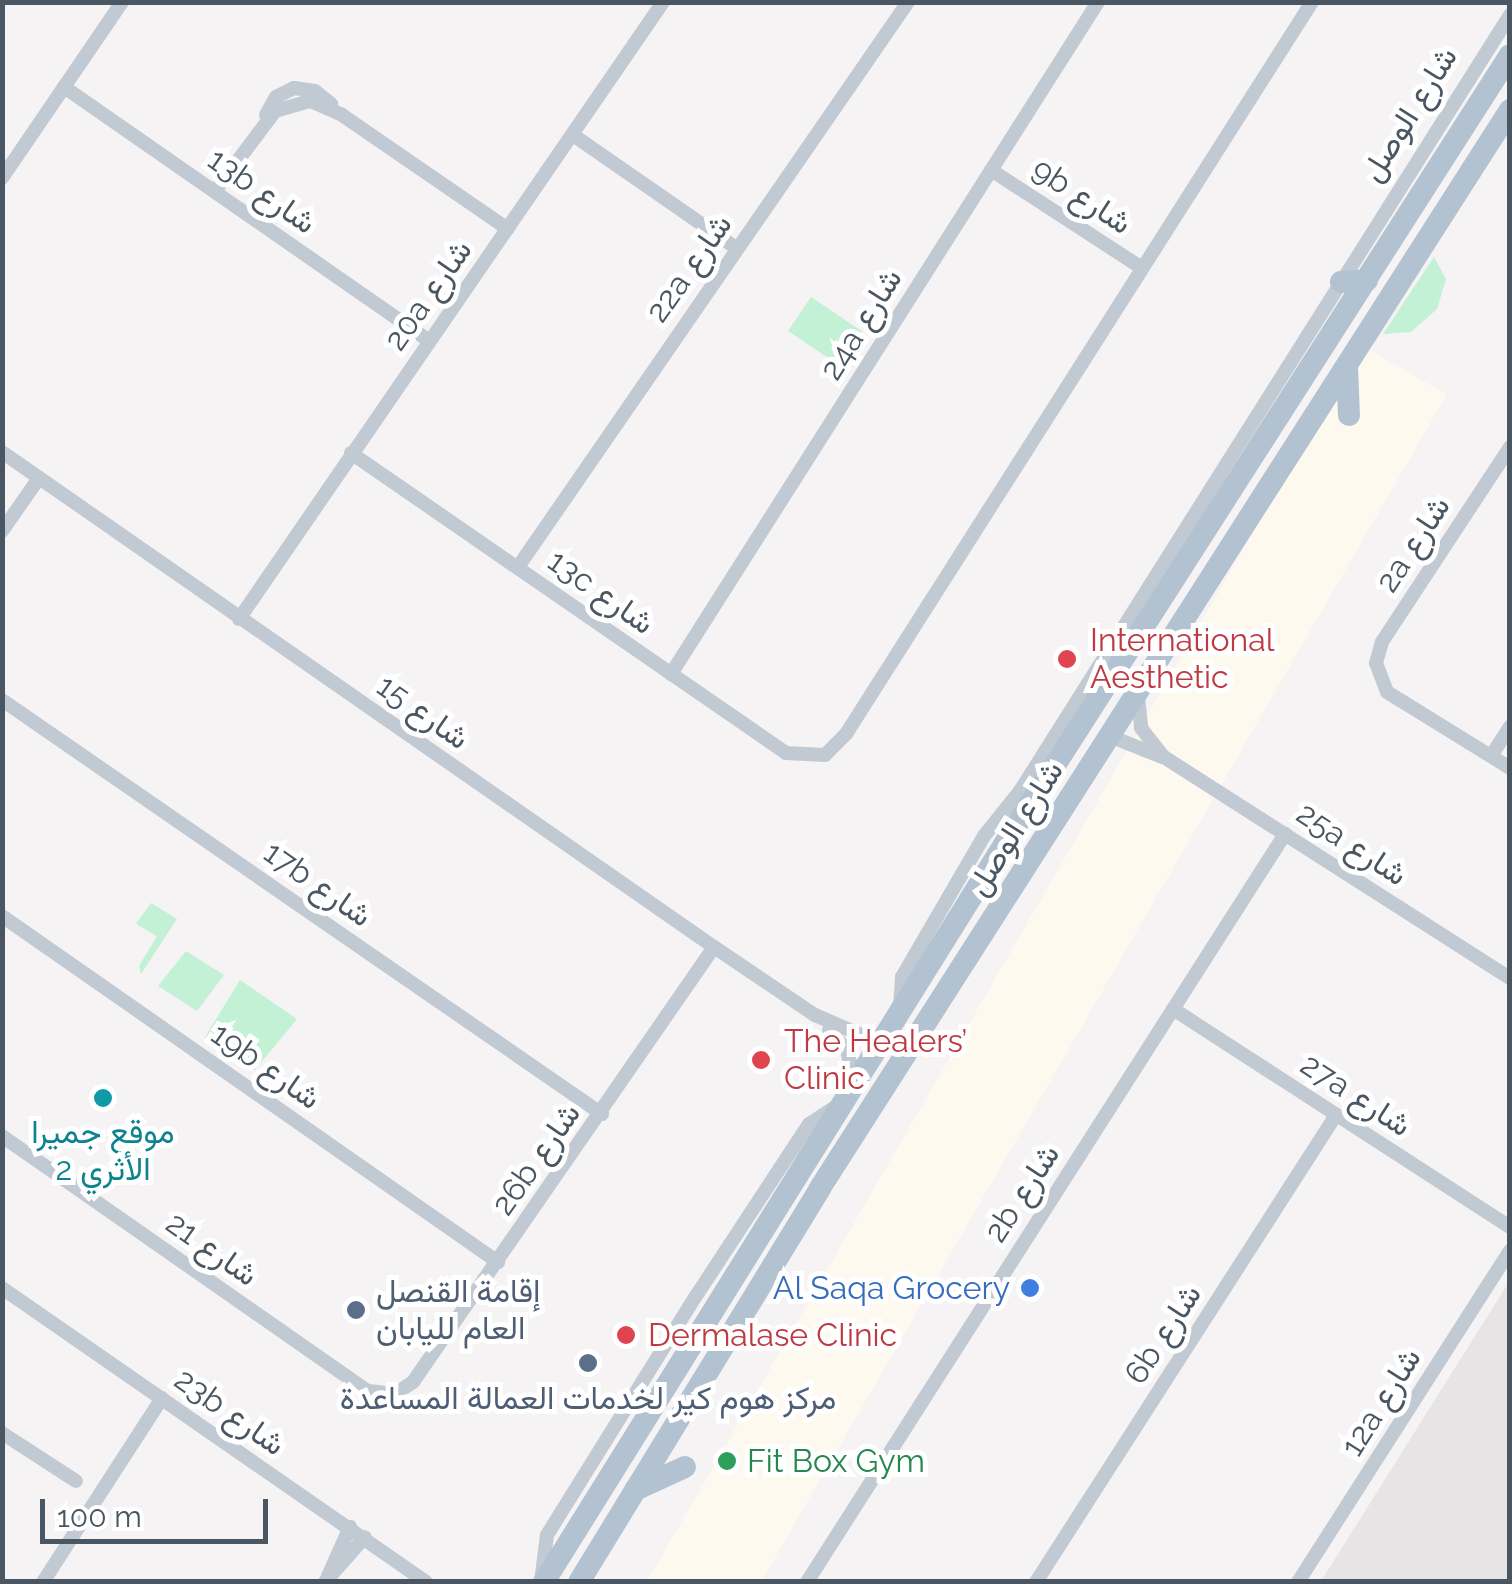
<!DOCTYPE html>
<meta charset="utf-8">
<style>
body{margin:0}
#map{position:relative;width:1512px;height:1584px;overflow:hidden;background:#f5f3f3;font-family:Raleway,Vazirmatn,sans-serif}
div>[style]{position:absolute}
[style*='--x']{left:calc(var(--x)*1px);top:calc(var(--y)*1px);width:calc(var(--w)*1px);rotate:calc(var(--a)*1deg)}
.commercial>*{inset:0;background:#fdf9ef;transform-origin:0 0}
.education>*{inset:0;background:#e6e4e5}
.green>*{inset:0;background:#c3f1d5;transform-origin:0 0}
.minor>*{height:14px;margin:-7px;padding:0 7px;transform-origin:7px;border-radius:7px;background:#c1cad2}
.primary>*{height:22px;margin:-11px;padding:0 11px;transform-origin:11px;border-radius:11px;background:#b3c2d1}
.dots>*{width:28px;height:28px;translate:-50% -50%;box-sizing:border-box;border:5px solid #fff;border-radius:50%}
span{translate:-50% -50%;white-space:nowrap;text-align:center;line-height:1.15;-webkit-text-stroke:10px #fff;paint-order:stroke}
.street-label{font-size:32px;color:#4a5661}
.health-label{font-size:32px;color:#be3a42}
.left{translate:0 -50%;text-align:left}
.culture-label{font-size:32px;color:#0d838f}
.shop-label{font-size:32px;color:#366cbe}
.right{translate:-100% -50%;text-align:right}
.service-label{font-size:32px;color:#4e5e75}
.leisure-label{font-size:32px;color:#27864d}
.frame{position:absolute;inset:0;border:5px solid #4a5661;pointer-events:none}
.scale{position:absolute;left:40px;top:1499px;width:228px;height:45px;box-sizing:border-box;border:5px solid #4a5661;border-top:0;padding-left:12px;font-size:30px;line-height:35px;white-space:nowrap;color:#4a5661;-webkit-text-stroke:8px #fff;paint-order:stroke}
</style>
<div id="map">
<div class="commercial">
<div style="left:1361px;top:345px;width:99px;height:1465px;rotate:30deg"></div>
</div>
<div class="education">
<div style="clip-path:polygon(1509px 1282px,1509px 1581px,1321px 1581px)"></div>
</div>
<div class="green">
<div style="clip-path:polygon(1434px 257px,1446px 279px,1437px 309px,1411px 332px,1383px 334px)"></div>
<div style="left:811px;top:297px;width:61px;height:41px;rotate:34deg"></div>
<div style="clip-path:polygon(151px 903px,177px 919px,141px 974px,139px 966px,157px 936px,136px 924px)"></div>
<div style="clip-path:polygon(186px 951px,224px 975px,197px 1011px,158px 986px)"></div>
<div style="clip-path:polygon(240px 980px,297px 1019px,255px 1070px,205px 1037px)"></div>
</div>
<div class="minor">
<div style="--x:64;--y:87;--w:445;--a:34.8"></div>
<div style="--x:266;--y:115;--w:21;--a:-61"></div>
<div style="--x:276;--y:97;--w:20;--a:-27"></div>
<div style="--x:294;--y:88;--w:21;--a:8"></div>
<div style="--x:315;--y:91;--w:21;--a:39"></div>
<div style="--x:573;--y:135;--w:198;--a:34.7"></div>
<div style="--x:991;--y:170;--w:180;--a:33"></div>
<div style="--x:2;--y:178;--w:213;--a:-55.7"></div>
<div style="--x:215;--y:191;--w:100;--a:-53.1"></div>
<div style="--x:275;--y:111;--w:37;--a:-16"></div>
<div style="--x:311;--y:101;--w:34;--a:24"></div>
<div style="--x:342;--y:115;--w:201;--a:34.5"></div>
<div style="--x:1510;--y:447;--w:233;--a:123.3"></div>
<div style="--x:1382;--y:642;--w:22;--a:106"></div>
<div style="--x:1376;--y:663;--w:31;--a:69"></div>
<div style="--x:1387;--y:692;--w:145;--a:31.7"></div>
<div style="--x:2;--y:452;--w:867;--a:34.81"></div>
<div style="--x:714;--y:947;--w:122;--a:34"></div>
<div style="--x:815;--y:1015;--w:71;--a:23.3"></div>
<div style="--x:351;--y:453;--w:528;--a:34.59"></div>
<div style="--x:786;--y:753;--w:39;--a:3"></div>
<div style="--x:825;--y:755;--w:30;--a:-45"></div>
<div style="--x:846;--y:734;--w:868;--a:-57.52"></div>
<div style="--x:2;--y:531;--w:65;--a:-55.1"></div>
<div style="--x:518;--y:567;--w:687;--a:-55.38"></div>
<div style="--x:239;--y:619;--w:749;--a:-55.5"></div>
<div style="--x:671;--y:674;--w:796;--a:-57.57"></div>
<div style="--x:1138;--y:697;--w:31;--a:84"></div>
<div style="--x:1141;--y:728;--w:37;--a:52"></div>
<div style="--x:1164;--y:757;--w:411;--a:32.6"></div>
<div style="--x:2;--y:700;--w:729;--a:34.61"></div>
<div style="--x:1112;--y:737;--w:54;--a:21.8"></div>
<div style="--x:1491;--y:756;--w:35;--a:-57"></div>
<div style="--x:2;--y:916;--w:605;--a:34.9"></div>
<div style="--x:900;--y:1007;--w:30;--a:-86"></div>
<div style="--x:902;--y:977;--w:163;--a:-59.8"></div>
<div style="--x:984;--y:836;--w:58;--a:-51.3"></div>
<div style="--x:1020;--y:791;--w:918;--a:-57.73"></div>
<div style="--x:1173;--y:1009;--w:401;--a:32.9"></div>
<div style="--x:829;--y:1030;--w:27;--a:48"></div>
<div style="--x:847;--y:1050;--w:35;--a:77"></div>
<div style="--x:2;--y:1136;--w:446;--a:34.9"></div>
<div style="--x:368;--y:1391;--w:27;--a:6"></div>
<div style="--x:395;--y:1394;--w:22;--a:-34"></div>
<div style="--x:413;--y:1382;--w:529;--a:-55.32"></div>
<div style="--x:2;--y:1288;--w:516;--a:34.74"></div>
<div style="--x:2;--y:1433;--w:88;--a:33"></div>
<div style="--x:328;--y:1576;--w:54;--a:-65.8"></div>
<div style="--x:43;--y:1582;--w:219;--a:-57.1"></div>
<div style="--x:325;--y:1582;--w:60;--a:-48.4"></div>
<div style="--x:541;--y:1582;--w:47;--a:-82.7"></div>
<div style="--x:547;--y:1535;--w:282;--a:-58.1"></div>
<div style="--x:696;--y:1296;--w:206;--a:-56.7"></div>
<div style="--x:809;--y:1124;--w:37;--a:-33"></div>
<div style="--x:807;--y:1582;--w:888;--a:-57.42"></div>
<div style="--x:1036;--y:1582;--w:555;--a:-57.28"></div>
<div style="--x:1298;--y:1582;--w:393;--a:-57.4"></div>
</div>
<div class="primary">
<div style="--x:1341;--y:282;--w:26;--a:-4"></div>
<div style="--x:1347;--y:368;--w:47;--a:87.6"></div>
<div style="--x:635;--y:1490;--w:55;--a:-24.7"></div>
<div style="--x:544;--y:1582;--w:875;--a:-58.04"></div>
<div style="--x:1007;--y:840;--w:932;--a:-57.35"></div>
<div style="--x:579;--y:1582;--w:462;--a:-58.5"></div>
<div style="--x:820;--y:1188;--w:1280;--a:-57.38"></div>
</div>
<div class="dots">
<div style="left:1067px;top:659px;background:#e0444e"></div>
<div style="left:761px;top:1060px;background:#e0444e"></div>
<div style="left:103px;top:1098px;background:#0f9aa8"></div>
<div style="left:1030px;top:1288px;background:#3f7fe0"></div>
<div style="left:356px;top:1310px;background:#5c6f8a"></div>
<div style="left:626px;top:1335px;background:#e0444e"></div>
<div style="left:588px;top:1363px;background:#5c6f8a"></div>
<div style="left:727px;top:1461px;background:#2e9e5b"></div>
</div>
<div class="street-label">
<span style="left:1409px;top:114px;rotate:-58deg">شارع الوصل</span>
<span style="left:262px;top:191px;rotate:35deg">13b شارع</span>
<span style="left:1082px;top:196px;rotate:33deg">9b شارع</span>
<span style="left:689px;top:268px;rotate:-55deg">22a شارع</span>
<span style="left:428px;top:295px;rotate:-55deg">20a شارع</span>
<span style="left:861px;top:324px;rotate:-58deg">24a شارع</span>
<span style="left:1413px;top:544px;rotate:-57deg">2a شارع</span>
<span style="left:601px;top:592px;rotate:35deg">13c شارع</span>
<span style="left:423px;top:712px;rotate:35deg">شارع 15</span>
<span style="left:1015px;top:828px;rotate:-58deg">شارع الوصل</span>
<span style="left:1352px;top:844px;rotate:33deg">25a شارع</span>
<span style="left:318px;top:884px;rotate:35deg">17b شارع</span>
<span style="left:266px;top:1066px;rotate:35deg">19b شارع</span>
<span style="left:1356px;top:1095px;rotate:33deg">27a شارع</span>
<span style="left:536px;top:1159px;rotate:-55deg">26b شارع</span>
<span style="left:1022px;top:1193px;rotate:-57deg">2b شارع</span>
<span style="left:212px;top:1249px;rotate:35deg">شارع 21</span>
<span style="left:1163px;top:1334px;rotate:-57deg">6b شارع</span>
<span style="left:1381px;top:1402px;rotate:-58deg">12a شارع</span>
<span style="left:230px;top:1412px;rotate:35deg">23b شارع</span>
</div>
<div class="health-label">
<span class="left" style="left:1090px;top:659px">International<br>Aesthetic</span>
<span class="left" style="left:784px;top:1060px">The Healers’<br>Clinic</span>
<span class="left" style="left:648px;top:1335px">Dermalase Clinic</span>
</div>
<div class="culture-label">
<span style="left:103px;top:1151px">موقع جميرا<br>2 الأثري</span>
</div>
<div class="shop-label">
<span class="right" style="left:1010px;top:1288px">Al Saqa Grocery</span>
</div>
<div class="service-label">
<span class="left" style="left:376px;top:1310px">إقامة القنصل<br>العام لليابان</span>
<span style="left:588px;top:1398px">مركز هوم كير لخدمات العمالة المساعدة</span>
</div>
<div class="leisure-label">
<span class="left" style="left:747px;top:1461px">Fit Box Gym</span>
</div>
<div class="frame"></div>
<div class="scale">100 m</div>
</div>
